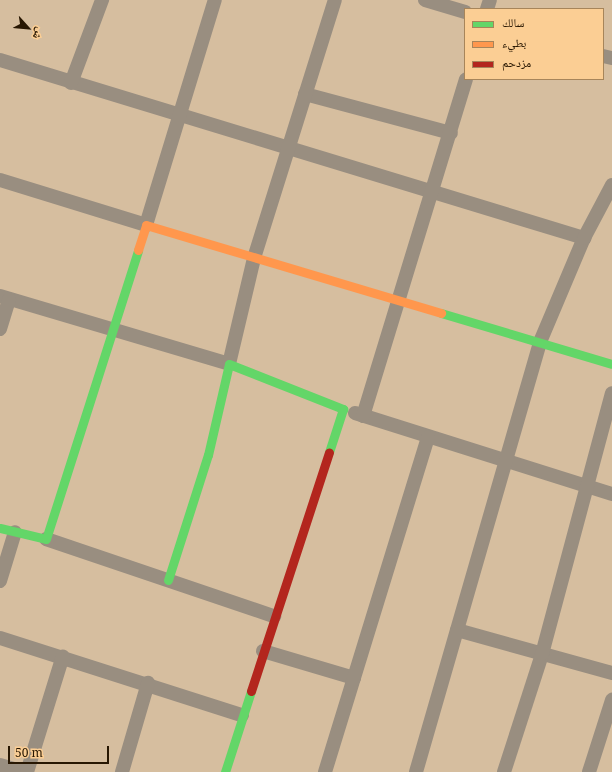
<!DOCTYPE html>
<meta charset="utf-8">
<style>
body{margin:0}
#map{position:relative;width:612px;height:772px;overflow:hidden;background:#d6be9f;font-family:"Noto Serif","Noto Naskh Arabic",serif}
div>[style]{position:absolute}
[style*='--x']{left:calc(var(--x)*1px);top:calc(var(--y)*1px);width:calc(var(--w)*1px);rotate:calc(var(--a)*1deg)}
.street>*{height:14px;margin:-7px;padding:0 7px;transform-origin:7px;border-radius:7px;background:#998e80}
.fast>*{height:9px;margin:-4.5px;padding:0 4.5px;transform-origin:4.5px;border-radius:4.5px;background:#63d668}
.slow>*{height:9px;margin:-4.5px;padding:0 4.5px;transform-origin:4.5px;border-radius:4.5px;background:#ff974d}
.jam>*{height:9px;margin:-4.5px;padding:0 4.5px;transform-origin:4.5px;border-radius:4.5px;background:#b3261e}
span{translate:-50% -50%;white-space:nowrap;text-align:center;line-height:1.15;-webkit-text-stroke:3.5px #fbce94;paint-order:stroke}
.legend{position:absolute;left:464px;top:8px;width:140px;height:72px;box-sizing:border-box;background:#fbce94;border:1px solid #a7855a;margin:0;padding:5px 7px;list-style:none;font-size:12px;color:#281702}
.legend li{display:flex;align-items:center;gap:8px;height:20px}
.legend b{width:20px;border:1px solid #a7855a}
.north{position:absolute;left:8px;top:8px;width:40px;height:40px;-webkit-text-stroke:3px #fbce94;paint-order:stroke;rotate:117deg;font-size:11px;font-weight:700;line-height:16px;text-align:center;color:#281702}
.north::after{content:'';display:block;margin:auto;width:14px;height:18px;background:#281702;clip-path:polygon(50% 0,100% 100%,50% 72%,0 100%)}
.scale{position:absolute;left:8px;top:746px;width:101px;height:18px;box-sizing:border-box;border:2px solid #281702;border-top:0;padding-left:5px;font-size:12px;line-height:14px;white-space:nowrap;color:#281702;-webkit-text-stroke:3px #fbce94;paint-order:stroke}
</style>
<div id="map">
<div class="street">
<div style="--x:425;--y:0;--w:42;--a:16.7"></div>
<div style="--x:487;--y:9;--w:9;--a:-72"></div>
<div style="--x:603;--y:56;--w:9;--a:13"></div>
<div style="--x:0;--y:60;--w:611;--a:16.95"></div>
<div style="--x:71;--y:83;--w:89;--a:-69.5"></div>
<div style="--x:305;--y:94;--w:151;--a:15"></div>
<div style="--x:0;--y:180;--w:153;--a:17.1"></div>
<div style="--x:146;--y:225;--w:235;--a:-73"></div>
<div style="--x:0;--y:296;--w:239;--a:16.5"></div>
<div style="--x:229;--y:364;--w:109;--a:-76.7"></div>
<div style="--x:254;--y:258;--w:270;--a:-72.6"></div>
<div style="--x:0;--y:329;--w:31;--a:-73"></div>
<div style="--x:355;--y:413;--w:269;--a:17.5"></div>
<div style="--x:363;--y:416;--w:352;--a:-73"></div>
<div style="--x:46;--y:539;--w:241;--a:18.7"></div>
<div style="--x:0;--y:581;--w:51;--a:-73"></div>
<div style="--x:457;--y:630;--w:161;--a:15.5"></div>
<div style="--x:0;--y:638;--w:254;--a:17.7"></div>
<div style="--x:263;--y:651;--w:95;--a:16.5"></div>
<div style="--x:0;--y:765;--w:26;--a:16"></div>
<div style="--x:27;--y:772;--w:121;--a:-72.8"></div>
<div style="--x:122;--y:772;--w:93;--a:-73.7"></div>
<div style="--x:325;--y:772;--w:350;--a:-72.9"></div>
<div style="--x:416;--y:772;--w:448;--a:-73.9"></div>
<div style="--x:540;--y:342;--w:113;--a:-67.1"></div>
<div style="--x:584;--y:238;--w:60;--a:-62.2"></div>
<div style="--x:504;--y:772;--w:124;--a:-72.1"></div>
<div style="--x:542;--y:654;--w:270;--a:-75"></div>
<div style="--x:589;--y:772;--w:76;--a:-72.3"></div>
</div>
<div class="fast">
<div style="--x:441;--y:313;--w:178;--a:16.6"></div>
<div style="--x:0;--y:528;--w:47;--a:13.4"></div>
<div style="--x:46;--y:539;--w:303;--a:-72.3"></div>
<div style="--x:168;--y:580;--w:131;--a:-72.3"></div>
<div style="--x:208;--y:455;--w:93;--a:-77"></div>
<div style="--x:229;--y:364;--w:123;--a:21.5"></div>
<div style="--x:343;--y:409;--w:45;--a:108"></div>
<div style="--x:225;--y:772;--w:85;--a:-72.2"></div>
</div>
<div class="slow">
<div style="--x:138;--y:250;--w:26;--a:-72"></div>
<div style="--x:146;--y:225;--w:308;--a:16.6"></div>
</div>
<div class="jam">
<div style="--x:251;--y:691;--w:251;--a:-71.9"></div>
</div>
<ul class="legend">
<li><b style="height:5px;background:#63d668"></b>سالك</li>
<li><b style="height:5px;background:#ff974d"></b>بطيء</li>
<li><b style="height:5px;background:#b3261e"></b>مزدحم</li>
</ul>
<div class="north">ش</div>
<div class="scale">50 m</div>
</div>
